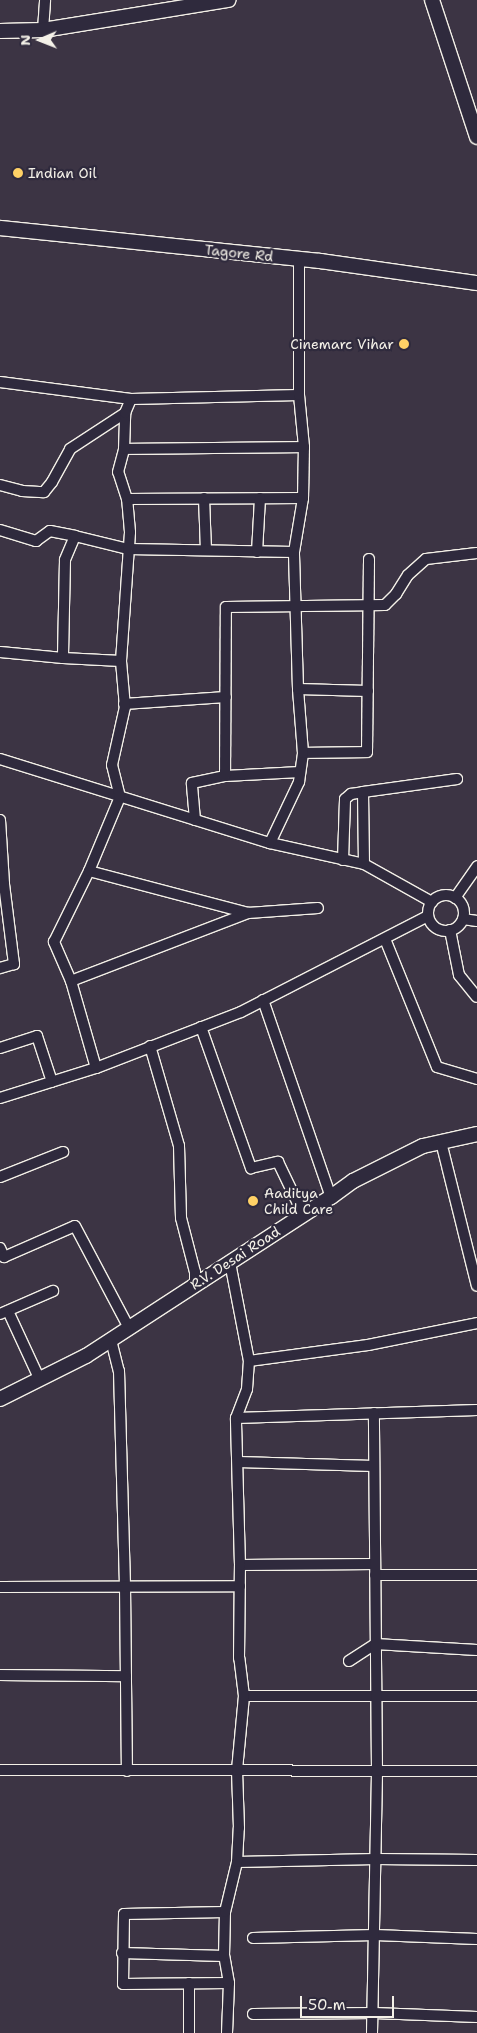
<!DOCTYPE html>
<style>
body{margin:0}
#map{position:relative;width:477px;height:2033px;overflow:hidden;background:#3c3444;font-family:"Shantell Sans",sans-serif}
div>[style]{position:absolute}
[style*='--x']{left:calc(var(--x)*1px);top:calc(var(--y)*1px);width:calc(var(--w)*1px);rotate:calc(var(--a)*1deg)}
.roads{filter:drop-shadow(1px 0 #f4f1e8) drop-shadow(-1px 0 #f4f1e8) drop-shadow(0 1px #f4f1e8) drop-shadow(0 -1px #f4f1e8)}
.street>*{height:10px;margin:-5px;padding:0 5px;transform-origin:5px;border-radius:5px;background:#2f2a3d}
.street>.ring{margin:-5px;padding:0;box-sizing:content-box;background:none;border:10px solid #2f2a3d;border-radius:50%}
.secondary>*{height:14px;margin:-7px;padding:0 7px;transform-origin:7px;border-radius:7px;background:#2f2a3d}
.dots>*{width:14px;height:14px;translate:-50% -50%;box-sizing:border-box;border:2px solid #2f2a3d;border-radius:50%}
span{translate:-50% -50%;white-space:nowrap;text-align:center;line-height:1.15;-webkit-text-stroke:4.5px #2f2a3d;paint-order:stroke}
.poi-label{font-size:14px;color:#f4f1e8}
.left{translate:0 -50%;text-align:left}
.right{translate:-100% -50%;text-align:right}
.street-label{font-size:14px;color:#f4f1e8}
.north{position:absolute;left:15px;top:15px;width:50px;height:50px;-webkit-text-stroke:4px #2f2a3d;paint-order:stroke;rotate:269deg;font-size:14px;font-weight:700;line-height:20px;text-align:center;color:#f4f1e8}
.north::after{content:'';display:block;margin:auto;width:18px;height:22px;background:#f4f1e8;clip-path:polygon(50% 0,100% 100%,50% 72%,0 100%)}
.scale{position:absolute;left:300px;top:1996px;width:94px;height:22px;box-sizing:border-box;border:2px solid #f4f1e8;border-top:0;padding-left:6px;font-size:15px;line-height:18px;white-space:nowrap;color:#f4f1e8;-webkit-text-stroke:4px #2f2a3d;paint-order:stroke}
</style>
<div id="map">
<div class="roads">
<div class="street">
<div style="--x:43;--y:30;--w:30;--a:-86"></div>
<div style="--x:0;--y:382;--w:132;--a:7.4"></div>
<div style="--x:131;--y:399;--w:168;--a:-1.4"></div>
<div style="--x:124;--y:449;--w:180;--a:-0.6"></div>
<div style="--x:0;--y:485;--w:23;--a:15"></div>
<div style="--x:22;--y:491;--w:22;--a:3"></div>
<div style="--x:44;--y:492;--w:13;--a:-51"></div>
<div style="--x:52;--y:482;--w:38;--a:-61"></div>
<div style="--x:70;--y:449;--w:66;--a:-33.2"></div>
<div style="--x:204;--y:498;--w:52;--a:87.8"></div>
<div style="--x:127;--y:499;--w:176;--a:-0.3"></div>
<div style="--x:0;--y:530;--w:38;--a:17"></div>
<div style="--x:36;--y:541;--w:17;--a:-36"></div>
<div style="--x:50;--y:531;--w:25;--a:11"></div>
<div style="--x:75;--y:536;--w:26;--a:113"></div>
<div style="--x:65;--y:560;--w:98;--a:91.2"></div>
<div style="--x:63;--y:658;--w:63;--a:-174.6"></div>
<div style="--x:75;--y:536;--w:55;--a:13.8"></div>
<div style="--x:128;--y:549;--w:166;--a:1"></div>
<div style="--x:257;--y:552;--w:54;--a:-86.8"></div>
<div style="--x:63;--y:658;--w:58;--a:3"></div>
<div style="--x:298;--y:689;--w:70;--a:1.6"></div>
<div style="--x:124;--y:704;--w:102;--a:-3.9"></div>
<div style="--x:303;--y:753;--w:64;--a:-0.9"></div>
<div style="--x:367;--y:752;--w:193;--a:-89.4"></div>
<div style="--x:0;--y:759;--w:283;--a:17.3"></div>
<div style="--x:270;--y:843;--w:96;--a:12.6"></div>
<div style="--x:364;--y:864;--w:78;--a:29.2"></div>
<div style="--x:225;--y:776;--w:75;--a:-3.1"></div>
<div style="--x:0;--y:820;--w:64;--a:86.4"></div>
<div style="--x:4;--y:884;--w:81;--a:82.9"></div>
<div style="--x:14;--y:964;--w:15;--a:164"></div>
<div style="--x:195;--y:820;--w:37;--a:-95"></div>
<div style="--x:192;--y:783;--w:34;--a:-12"></div>
<div style="--x:225;--y:776;--w:169;--a:-89.7"></div>
<div style="--x:226;--y:607;--w:159;--a:-0.7"></div>
<div style="--x:385;--y:605;--w:16;--a:-45"></div>
<div style="--x:396;--y:594;--w:22;--a:-58"></div>
<div style="--x:408;--y:575;--w:24;--a:-42"></div>
<div style="--x:426;--y:559;--w:51;--a:-6.7"></div>
<div style="--x:270;--y:843;--w:68;--a:-64.6"></div>
<div style="--x:299;--y:782;--w:29;--a:-82"></div>
<div style="--x:303;--y:753;--w:64;--a:-94.5"></div>
<div style="--x:298;--y:689;--w:137;--a:-91.7"></div>
<div style="--x:294;--y:552;--w:55;--a:-80.5"></div>
<div style="--x:303;--y:498;--w:51;--a:-88.9"></div>
<div style="--x:304;--y:447;--w:52;--a:-95.5"></div>
<div style="--x:299;--y:395;--w:136;--a:-90"></div>
<div style="--x:343;--y:860;--w:61;--a:-88.1"></div>
<div style="--x:345;--y:799;--w:8;--a:-40"></div>
<div style="--x:351;--y:794;--w:12;--a:-9"></div>
<div style="--x:364;--y:864;--w:72;--a:-90.8"></div>
<div style="--x:363;--y:792;--w:95;--a:-7.9"></div>
<div style="--x:89;--y:871;--w:164;--a:14.8"></div>
<div style="--x:248;--y:913;--w:70;--a:-4.1"></div>
<div class="ring" style="left:428px;top:895px;width:26px;height:26px"></div>
<div style="--x:455;--y:898;--w:39;--a:-55"></div>
<div style="--x:463;--y:919;--w:14;--a:8"></div>
<div style="--x:450;--y:930;--w:46;--a:78.7"></div>
<div style="--x:459;--y:975;--w:28;--a:51"></div>
<div style="--x:385;--y:939;--w:138;--a:67.9"></div>
<div style="--x:437;--y:1067;--w:42;--a:16.7"></div>
<div style="--x:71;--y:981;--w:190;--a:-21"></div>
<div style="--x:263;--y:1000;--w:208;--a:71"></div>
<div style="--x:201;--y:1027;--w:150;--a:70.5"></div>
<div style="--x:251;--y:1168;--w:28;--a:-13"></div>
<div style="--x:278;--y:1162;--w:58;--a:64.3"></div>
<div style="--x:150;--y:1046;--w:104;--a:73.8"></div>
<div style="--x:179;--y:1146;--w:72;--a:88.4"></div>
<div style="--x:181;--y:1218;--w:56;--a:75.5"></div>
<div style="--x:195;--y:1272;--w:13;--a:90"></div>
<div style="--x:0;--y:1048;--w:39;--a:-18"></div>
<div style="--x:37;--y:1036;--w:48;--a:71.9"></div>
<div style="--x:96;--y:1068;--w:91;--a:-106"></div>
<div style="--x:71;--y:981;--w:43;--a:-113.6"></div>
<div style="--x:54;--y:942;--w:79;--a:-63.8"></div>
<div style="--x:89;--y:871;--w:80;--a:-67.3"></div>
<div style="--x:120;--y:797;--w:33;--a:-104"></div>
<div style="--x:112;--y:765;--w:59;--a:-77.4"></div>
<div style="--x:125;--y:707;--w:46;--a:-95"></div>
<div style="--x:121;--y:661;--w:129;--a:-86"></div>
<div style="--x:130;--y:532;--w:33;--a:-95"></div>
<div style="--x:127;--y:499;--w:28;--a:-108"></div>
<div style="--x:118;--y:472;--w:24;--a:-75"></div>
<div style="--x:124;--y:449;--w:36;--a:-88"></div>
<div style="--x:125;--y:413;--w:15;--a:-67"></div>
<div style="--x:0;--y:1098;--w:101;--a:-17.4"></div>
<div style="--x:96;--y:1068;--w:155;--a:-21.1"></div>
<div style="--x:241;--y:1012;--w:210;--a:-27.2"></div>
<div style="--x:441;--y:1142;--w:148;--a:76"></div>
<div style="--x:0;--y:1177;--w:68;--a:-21.6"></div>
<div style="--x:0;--y:1248;--w:10;--a:66"></div>
<div style="--x:4;--y:1257;--w:77;--a:-23.6"></div>
<div style="--x:75;--y:1226;--w:115;--a:62.1"></div>
<div style="--x:8;--y:1311;--w:74;--a:65.2"></div>
<div style="--x:0;--y:1314;--w:58;--a:-23.5"></div>
<div style="--x:111;--y:1340;--w:32;--a:76"></div>
<div style="--x:119;--y:1371;--w:215;--a:88.4"></div>
<div style="--x:125;--y:1586;--w:185;--a:89.4"></div>
<div style="--x:249;--y:1361;--w:120;--a:-7.7"></div>
<div style="--x:368;--y:1345;--w:111;--a:-11.4"></div>
<div style="--x:236;--y:1418;--w:241;--a:-1.9"></div>
<div style="--x:238;--y:1462;--w:136;--a:1.7"></div>
<div style="--x:240;--y:1565;--w:135;--a:-0.4"></div>
<div style="--x:375;--y:1575;--w:102;--a:0"></div>
<div style="--x:0;--y:1587;--w:240;--a:-0.2"></div>
<div style="--x:349;--y:1661;--w:31;--a:-33"></div>
<div style="--x:375;--y:1644;--w:102;--a:3.4"></div>
<div style="--x:0;--y:1675;--w:126;--a:0.5"></div>
<div style="--x:244;--y:1696;--w:233;--a:0"></div>
<div style="--x:0;--y:1770;--w:477;--a:0.1"></div>
<div style="--x:237;--y:1862;--w:139;--a:-1.2"></div>
<div style="--x:376;--y:1859;--w:101;--a:0.6"></div>
<div style="--x:225;--y:1912;--w:101;--a:178.9"></div>
<div style="--x:124;--y:1914;--w:70;--a:90.8"></div>
<div style="--x:123;--y:1984;--w:106;--a:-0.5"></div>
<div style="--x:253;--y:1938;--w:122;--a:-1.4"></div>
<div style="--x:375;--y:1935;--w:102;--a:2.2"></div>
<div style="--x:122;--y:1953;--w:102;--a:1.7"></div>
<div style="--x:253;--y:2014;--w:121;--a:-0.5"></div>
<div style="--x:374;--y:2013;--w:103;--a:2.2"></div>
<div style="--x:189;--y:2033;--w:50;--a:-90"></div>
<div style="--x:227;--y:2033;--w:50;--a:-87.7"></div>
<div style="--x:229;--y:1983;--w:27;--a:-100"></div>
<div style="--x:224;--y:1956;--w:44;--a:-88.7"></div>
<div style="--x:225;--y:1912;--w:51;--a:-76.5"></div>
<div style="--x:237;--y:1862;--w:34;--a:-87"></div>
<div style="--x:239;--y:1828;--w:58;--a:-92"></div>
<div style="--x:237;--y:1770;--w:74;--a:-84.6"></div>
<div style="--x:244;--y:1696;--w:38;--a:-97"></div>
<div style="--x:239;--y:1658;--w:93;--a:-89.4"></div>
<div style="--x:240;--y:1565;--w:147;--a:-91.6"></div>
<div style="--x:236;--y:1418;--w:31;--a:-69"></div>
<div style="--x:247;--y:1389;--w:28;--a:-86"></div>
<div style="--x:249;--y:1361;--w:101;--a:-100.9"></div>
<div style="--x:372;--y:2033;--w:262;--a:-88.9"></div>
<div style="--x:377;--y:1771;--w:358;--a:-90.5"></div>
</div>
<div class="secondary">
<div style="--x:432;--y:0;--w:144;--a:71.8"></div>
<div style="--x:0;--y:31;--w:43;--a:-1.3"></div>
<div style="--x:43;--y:30;--w:188;--a:-9.2"></div>
<div style="--x:0;--y:228;--w:322;--a:5.9"></div>
<div style="--x:320;--y:261;--w:159;--a:8"></div>
<div style="--x:0;--y:1399;--w:96;--a:-26.6"></div>
<div style="--x:86;--y:1356;--w:292;--a:-33"></div>
<div style="--x:331;--y:1197;--w:27;--a:-36"></div>
<div style="--x:353;--y:1181;--w:78;--a:-26.6"></div>
<div style="--x:423;--y:1146;--w:55;--a:-12.5"></div>
</div>
</div>
<div class="dots">
<div style="left:18px;top:173px;background:#ffd166"></div>
<div style="left:404px;top:344px;background:#ffd166"></div>
<div style="left:253px;top:1201px;background:#ffd166"></div>
</div>
<div class="poi-label">
<span class="left" style="left:28px;top:173px">Indian Oil</span>
<span class="right" style="left:394px;top:344px">Cinemarc Vihar</span>
<span class="left" style="left:264px;top:1201px">Aaditya<br>Child Care</span>
</div>
<div class="street-label">
<span style="left:239px;top:253px;rotate:6deg">Tagore Rd</span>
<span style="left:235px;top:1258px;rotate:-33deg">R.V. Desai Road</span>
</div>
<div class="north">N</div>
<div class="scale">50 m</div>
</div>
